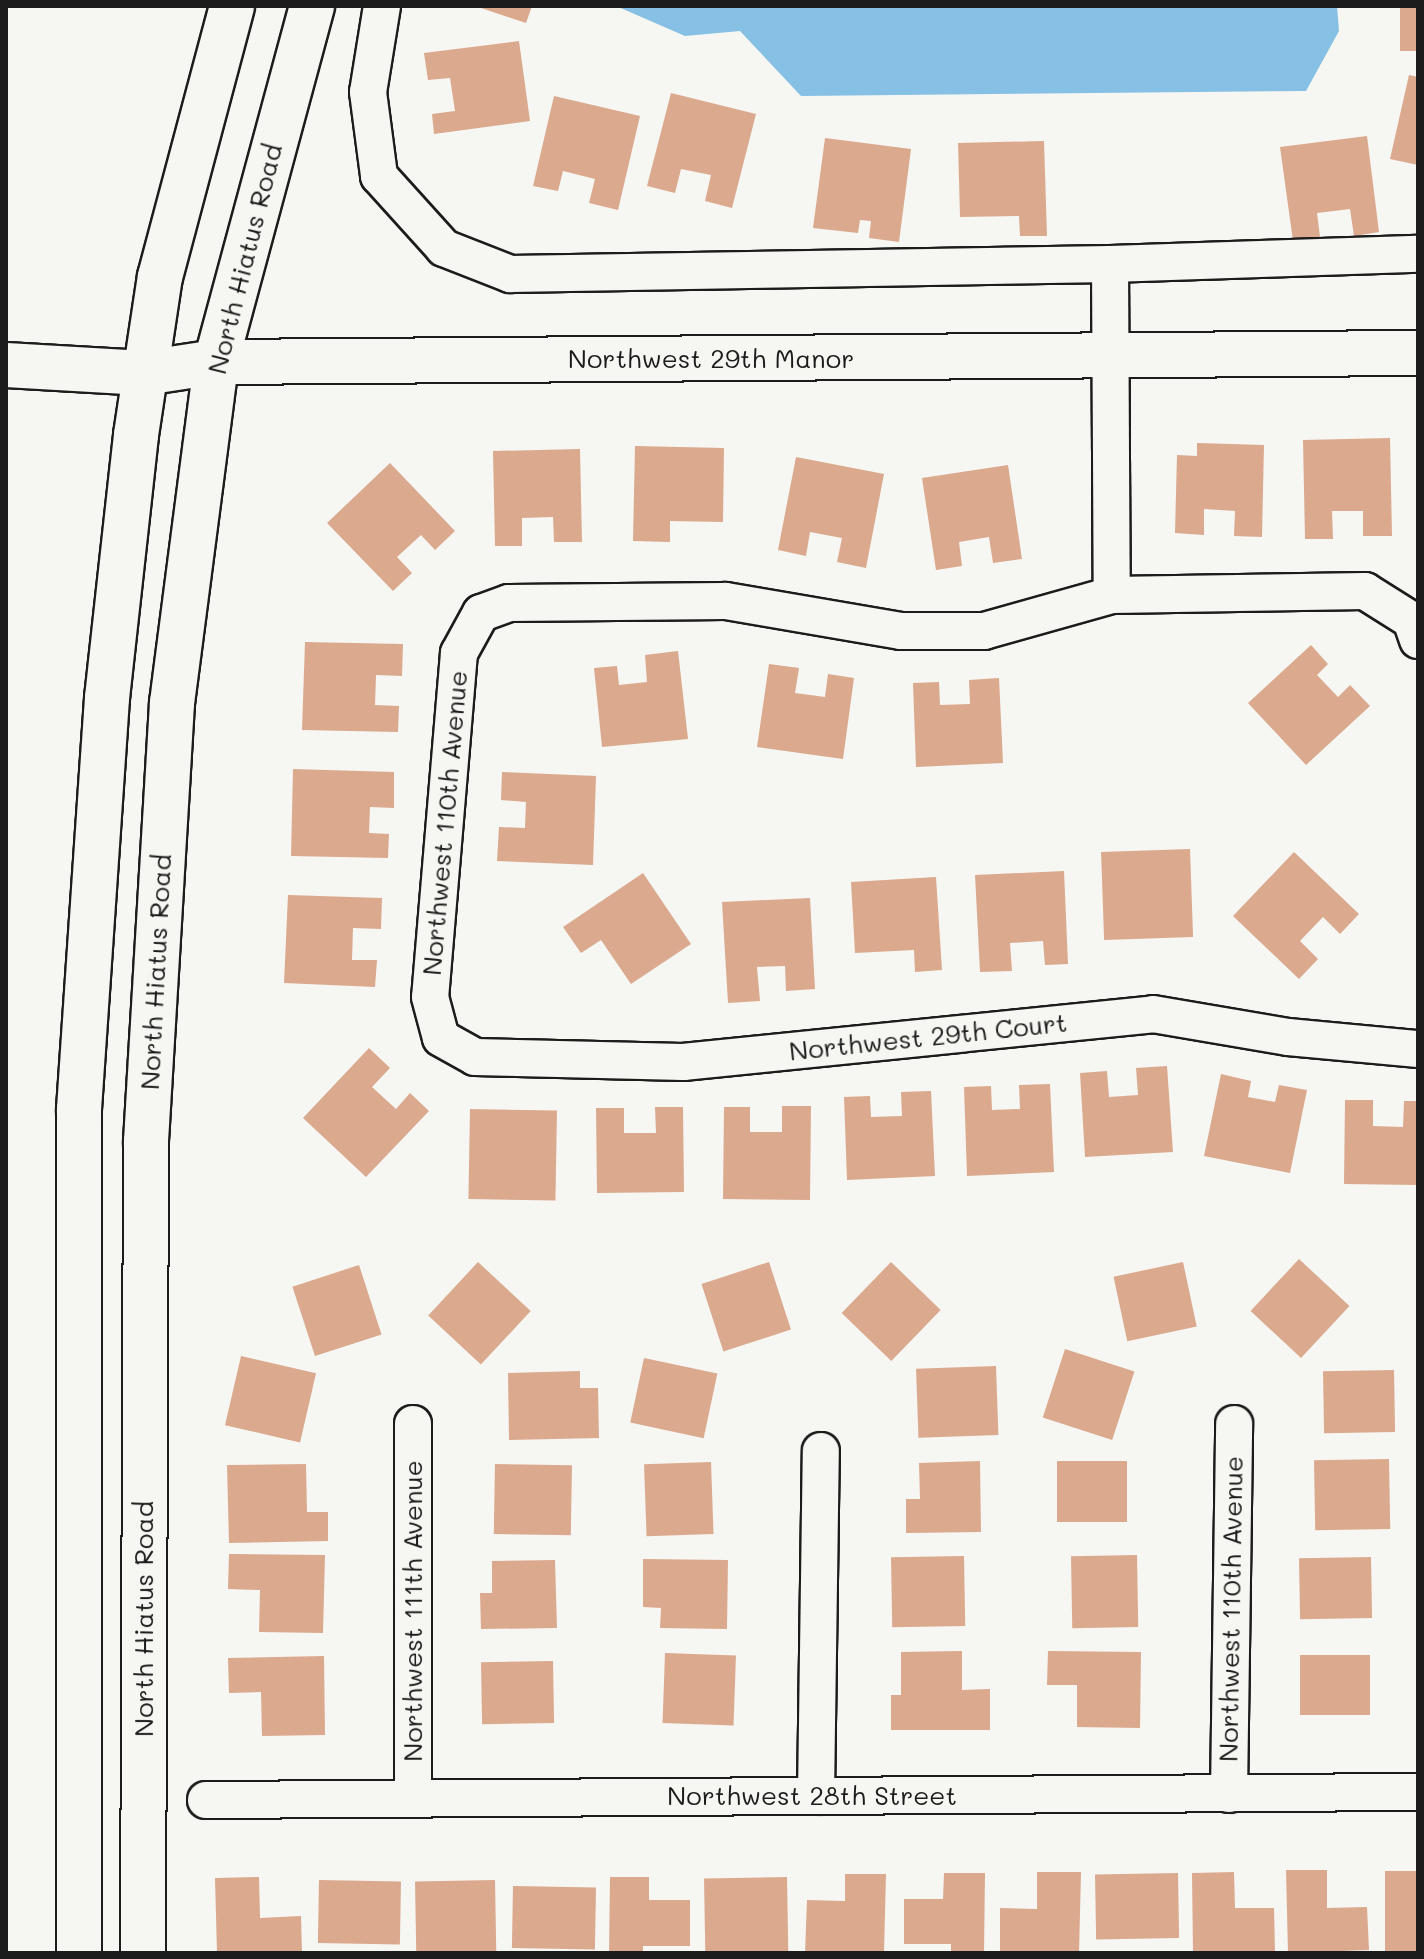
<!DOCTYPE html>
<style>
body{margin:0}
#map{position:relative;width:1424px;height:1959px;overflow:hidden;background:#f6f6f2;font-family:Mali,sans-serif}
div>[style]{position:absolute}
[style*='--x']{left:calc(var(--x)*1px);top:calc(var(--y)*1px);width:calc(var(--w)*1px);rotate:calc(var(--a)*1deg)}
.water>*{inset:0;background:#86c0e5}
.building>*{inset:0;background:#dba98e;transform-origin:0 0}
.roads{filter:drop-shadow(2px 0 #1c1c1c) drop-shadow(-2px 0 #1c1c1c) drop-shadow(0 2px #1c1c1c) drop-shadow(0 -2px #1c1c1c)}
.street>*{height:36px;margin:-18px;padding:0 18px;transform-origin:18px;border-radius:18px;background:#f6f6f2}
.secondary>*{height:44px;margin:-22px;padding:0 22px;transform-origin:22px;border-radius:22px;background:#f6f6f2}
span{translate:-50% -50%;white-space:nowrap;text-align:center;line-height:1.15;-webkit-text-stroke:6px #f6f6f2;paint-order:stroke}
.street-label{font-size:26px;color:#1c1c1c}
.frame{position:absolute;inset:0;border:8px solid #1c1c1c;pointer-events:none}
</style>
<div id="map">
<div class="water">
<div style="clip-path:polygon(616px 6px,1337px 6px,1339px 31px,1306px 91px,801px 96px,740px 31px,685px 36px)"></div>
</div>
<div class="building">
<div style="clip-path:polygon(475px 6px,532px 6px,526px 23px)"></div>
<div style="left:1400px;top:6px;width:18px;height:45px"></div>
<div style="clip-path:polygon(519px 41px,530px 121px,434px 134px,432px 114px,455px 111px,450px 78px,428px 80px,424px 53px)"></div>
<div style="clip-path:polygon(1409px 75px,1418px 77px,1418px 165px,1390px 159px)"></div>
<div style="clip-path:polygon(671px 93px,756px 114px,732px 208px,705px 201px,711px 175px,681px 169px,675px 193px,647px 186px)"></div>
<div style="clip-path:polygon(554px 96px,640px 116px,618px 210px,589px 203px,595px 179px,563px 171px,558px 191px,533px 186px)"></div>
<div style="clip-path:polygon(1367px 136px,1379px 232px,1354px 236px,1350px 209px,1317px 213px,1320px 237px,1293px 241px,1280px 147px)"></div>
<div style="clip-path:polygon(825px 138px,911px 149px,899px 242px,869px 238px,871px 221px,860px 220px,858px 233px,813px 228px)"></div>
<div style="clip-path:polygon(1044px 141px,1047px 236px,1020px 236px,1019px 216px,960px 217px,958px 143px)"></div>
<div style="clip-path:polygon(1390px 438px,1392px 536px,1363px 536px,1363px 511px,1332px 511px,1333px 539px,1305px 539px,1303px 440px)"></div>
<div style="clip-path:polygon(1197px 443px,1264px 445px,1262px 537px,1234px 536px,1235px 511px,1204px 509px,1204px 535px,1175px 533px,1177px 455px,1197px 456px)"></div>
<div style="clip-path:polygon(635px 446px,724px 448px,723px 522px,670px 521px,670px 542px,633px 541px)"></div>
<div style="clip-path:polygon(580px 449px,582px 542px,554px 542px,553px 517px,522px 518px,522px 546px,495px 546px,493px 451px)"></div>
<div style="clip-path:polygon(796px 457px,884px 474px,866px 568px,837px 562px,842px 538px,810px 532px,806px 556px,778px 550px)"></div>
<div style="clip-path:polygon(390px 463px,455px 531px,435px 550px,421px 535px,397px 557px,412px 573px,393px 591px,327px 523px)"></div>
<div style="clip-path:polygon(1008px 465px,1022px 559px,993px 563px,989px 537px,959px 542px,962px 566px,936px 570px,922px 478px)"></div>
<div style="clip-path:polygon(305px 642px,403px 644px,402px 676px,376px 675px,375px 705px,399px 706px,398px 732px,302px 730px)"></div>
<div style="clip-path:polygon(1311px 645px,1328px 664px,1317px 675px,1338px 697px,1350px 685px,1370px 706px,1306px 765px,1248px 703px)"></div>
<div style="clip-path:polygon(678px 651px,688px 739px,602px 747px,594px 668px,617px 666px,619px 685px,647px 682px,645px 655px)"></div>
<div style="clip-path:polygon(769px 664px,799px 668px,795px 693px,825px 697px,828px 674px,854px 678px,843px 759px,757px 747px)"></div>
<div style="clip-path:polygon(999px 678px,1003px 763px,916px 767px,913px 683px,939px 682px,940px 705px,970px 704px,969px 680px)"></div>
<div style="clip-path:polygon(293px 769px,394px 772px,394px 808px,370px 807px,369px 833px,389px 834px,388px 858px,291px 856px)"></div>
<div style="clip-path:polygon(502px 772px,596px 776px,593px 865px,497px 861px,499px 827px,525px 828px,526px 802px,501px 800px)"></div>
<div style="left:1190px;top:849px;width:88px;height:89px;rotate:88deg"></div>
<div style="clip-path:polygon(1294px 852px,1359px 914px,1340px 934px,1323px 917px,1300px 941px,1318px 959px,1299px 979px,1233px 916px)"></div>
<div style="clip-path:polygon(1064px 871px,1068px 964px,1045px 965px,1043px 941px,1010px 943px,1012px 971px,980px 972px,975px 875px)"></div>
<div style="clip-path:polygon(643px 873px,691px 944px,631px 984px,601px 940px,581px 953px,563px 927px)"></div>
<div style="clip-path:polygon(936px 877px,942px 970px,915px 972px,914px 950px,855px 953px,851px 882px)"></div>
<div style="clip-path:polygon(288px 895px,382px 898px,381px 929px,353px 928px,352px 960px,377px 960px,375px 987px,284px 983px)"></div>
<div style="clip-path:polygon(810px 898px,815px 989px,786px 991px,785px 966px,757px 967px,760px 1001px,728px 1003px,722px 902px)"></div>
<div style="clip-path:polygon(369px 1048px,390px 1068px,372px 1087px,396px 1109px,410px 1093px,429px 1111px,366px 1177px,303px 1118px)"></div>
<div style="clip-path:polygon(1167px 1066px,1173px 1152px,1085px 1157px,1080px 1073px,1107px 1071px,1109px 1097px,1138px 1095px,1136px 1068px)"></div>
<div style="clip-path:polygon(1221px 1074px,1251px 1081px,1248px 1097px,1275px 1102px,1279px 1085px,1307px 1090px,1290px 1173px,1204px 1156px)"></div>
<div style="clip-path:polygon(1050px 1084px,1054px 1172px,967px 1176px,964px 1087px,991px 1086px,992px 1110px,1020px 1109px,1019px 1085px)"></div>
<div style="clip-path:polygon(931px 1091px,935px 1176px,847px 1180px,844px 1097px,870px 1096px,871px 1117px,902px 1116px,901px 1092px)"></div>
<div style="clip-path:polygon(1345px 1100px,1373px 1100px,1373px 1126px,1403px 1127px,1404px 1101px,1418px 1101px,1418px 1185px,1344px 1184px)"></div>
<div style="clip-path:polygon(782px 1106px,811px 1106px,810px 1200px,723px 1199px,724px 1107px,750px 1107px,750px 1132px,782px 1132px)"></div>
<div style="clip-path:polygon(655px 1107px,683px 1107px,684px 1192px,597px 1193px,596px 1108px,624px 1108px,624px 1133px,656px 1133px)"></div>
<div style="left:470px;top:1109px;width:87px;height:90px;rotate:1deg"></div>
<div style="left:1299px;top:1259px;width:69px;height:71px;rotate:43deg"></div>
<div style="left:478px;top:1262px;width:72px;height:73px;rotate:43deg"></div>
<div style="left:769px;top:1262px;width:71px;height:71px;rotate:72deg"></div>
<div style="left:891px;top:1262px;width:69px;height:71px;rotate:44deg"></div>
<div style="left:1183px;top:1262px;width:66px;height:71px;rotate:78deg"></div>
<div style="left:359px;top:1265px;width:73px;height:70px;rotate:72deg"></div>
<div style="left:1065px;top:1349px;width:73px;height:72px;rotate:18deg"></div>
<div style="left:241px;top:1356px;width:77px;height:71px;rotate:13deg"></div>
<div style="left:644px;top:1358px;width:75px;height:66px;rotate:12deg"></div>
<div style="left:996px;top:1366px;width:69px;height:80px;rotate:88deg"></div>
<div style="left:1394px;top:1370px;width:62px;height:71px;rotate:89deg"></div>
<div style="clip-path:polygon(580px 1371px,580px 1388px,598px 1388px,599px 1438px,509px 1440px,508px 1373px)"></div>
<div style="left:1389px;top:1459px;width:70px;height:75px;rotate:89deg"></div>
<div style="clip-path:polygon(980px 1461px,981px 1532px,906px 1533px,906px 1499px,920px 1499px,919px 1463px)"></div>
<div style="left:1127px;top:1461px;width:61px;height:70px;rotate:90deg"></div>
<div style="left:711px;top:1462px;width:72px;height:67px;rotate:88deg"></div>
<div style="clip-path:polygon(306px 1464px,307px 1512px,328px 1512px,328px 1541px,229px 1543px,227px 1465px)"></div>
<div style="left:495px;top:1464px;width:77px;height:70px;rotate:1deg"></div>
<div style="clip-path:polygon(229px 1554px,325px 1555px,323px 1633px,259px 1632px,260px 1590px,228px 1589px)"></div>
<div style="left:1137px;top:1555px;width:72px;height:66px;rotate:89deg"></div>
<div style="left:964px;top:1556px;width:70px;height:73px;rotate:89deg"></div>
<div style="left:1371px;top:1557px;width:61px;height:72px;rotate:89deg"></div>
<div style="clip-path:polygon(643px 1559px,728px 1560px,727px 1629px,660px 1628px,661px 1608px,643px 1607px)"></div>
<div style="clip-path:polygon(555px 1560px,557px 1628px,481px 1629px,480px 1593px,492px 1593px,492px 1561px)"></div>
<div style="clip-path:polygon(962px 1651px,962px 1690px,990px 1689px,990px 1730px,891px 1730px,891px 1695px,901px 1695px,901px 1652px)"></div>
<div style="clip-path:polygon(1048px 1651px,1141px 1652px,1140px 1728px,1077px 1727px,1077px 1685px,1047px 1685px)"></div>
<div style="left:665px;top:1653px;width:71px;height:70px;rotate:2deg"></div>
<div style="left:1300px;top:1655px;width:70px;height:60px"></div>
<div style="clip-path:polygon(324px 1656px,325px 1735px,262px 1736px,261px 1692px,229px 1693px,228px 1658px)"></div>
<div style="left:553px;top:1661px;width:62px;height:72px;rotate:89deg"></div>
<div style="clip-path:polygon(1286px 1870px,1327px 1870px,1327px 1908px,1367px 1907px,1369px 1950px,1288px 1953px)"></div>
<div style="left:1418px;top:1871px;width:82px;height:33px;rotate:90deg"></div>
<div style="clip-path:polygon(1037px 1872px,1081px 1872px,1079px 1953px,1000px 1953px,1000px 1908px,1037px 1909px)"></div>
<div style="clip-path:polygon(1234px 1872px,1235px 1908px,1274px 1908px,1275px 1953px,1193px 1953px,1192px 1873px)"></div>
<div style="clip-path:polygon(944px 1873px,985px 1873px,984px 1953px,951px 1953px,951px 1944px,904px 1944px,904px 1899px,943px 1899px)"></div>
<div style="left:1178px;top:1873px;width:65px;height:83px;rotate:89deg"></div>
<div style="clip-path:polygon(845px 1874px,886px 1874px,884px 1953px,805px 1953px,807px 1900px,845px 1901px)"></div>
<div style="clip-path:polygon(259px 1877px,260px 1918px,301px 1916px,302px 1953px,217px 1953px,215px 1878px)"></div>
<div style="clip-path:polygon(610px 1877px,649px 1877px,649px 1900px,690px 1900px,690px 1946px,643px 1946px,643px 1953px,609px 1953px)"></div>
<div style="left:787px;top:1877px;width:76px;height:83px;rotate:89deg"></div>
<div style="left:319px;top:1880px;width:82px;height:63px;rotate:1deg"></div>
<div style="left:495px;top:1880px;width:73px;height:80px;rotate:89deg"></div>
<div style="left:513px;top:1886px;width:83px;height:62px;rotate:1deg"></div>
</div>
<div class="roads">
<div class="street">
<div style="--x:382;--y:6;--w:87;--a:99.2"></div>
<div style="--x:368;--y:92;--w:85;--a:82.5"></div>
<div style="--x:379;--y:176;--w:97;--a:47.9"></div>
<div style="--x:444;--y:248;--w:71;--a:21.5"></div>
<div style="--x:510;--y:274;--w:600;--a:-0.95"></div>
<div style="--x:1110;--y:264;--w:308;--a:-1.9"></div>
<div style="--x:1110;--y:264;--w:331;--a:89.7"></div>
<div style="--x:1418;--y:640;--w:21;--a:-109"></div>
<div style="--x:1411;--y:620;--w:54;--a:-147.8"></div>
<div style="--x:1365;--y:591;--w:253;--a:179.1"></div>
<div style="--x:1112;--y:595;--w:133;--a:164.3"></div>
<div style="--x:984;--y:631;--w:83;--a:180"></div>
<div style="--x:901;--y:631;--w:179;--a:-170.3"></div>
<div style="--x:725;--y:601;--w:216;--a:179.5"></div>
<div style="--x:509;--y:603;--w:30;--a:160"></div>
<div style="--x:481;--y:613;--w:46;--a:118.8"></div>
<div style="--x:459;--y:653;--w:345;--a:94.8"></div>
<div style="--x:430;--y:997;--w:42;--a:75"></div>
<div style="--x:441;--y:1038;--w:39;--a:29"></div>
<div style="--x:475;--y:1057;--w:208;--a:1.4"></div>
<div style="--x:683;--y:1062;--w:472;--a:-5.8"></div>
<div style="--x:1153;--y:1014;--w:137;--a:9.7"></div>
<div style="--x:1288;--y:1037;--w:131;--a:5.3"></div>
<div style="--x:413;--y:1424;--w:375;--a:90"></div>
<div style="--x:1229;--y:1794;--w:370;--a:-89.2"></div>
<div style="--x:816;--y:1796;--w:345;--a:-89.2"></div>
<div style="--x:206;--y:1800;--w:1212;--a:-0.38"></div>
</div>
<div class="secondary">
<div style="--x:6;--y:365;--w:138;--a:3.3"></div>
<div style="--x:144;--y:373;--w:73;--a:-8.7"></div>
<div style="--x:216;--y:362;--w:1202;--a:-0.43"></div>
<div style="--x:79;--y:1953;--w:844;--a:-90"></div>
<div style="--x:79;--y:1109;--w:412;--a:-86.1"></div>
<div style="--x:107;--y:698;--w:265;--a:-83.7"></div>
<div style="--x:136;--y:435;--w:160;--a:-81.4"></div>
<div style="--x:160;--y:277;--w:280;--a:-75.1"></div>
<div style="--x:143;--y:1953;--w:812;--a:-89.79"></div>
<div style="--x:146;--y:1141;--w:439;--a:-86.6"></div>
<div style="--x:172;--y:703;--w:344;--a:-82.6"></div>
<div style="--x:216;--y:362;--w:369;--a:-74.9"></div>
</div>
</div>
<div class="street-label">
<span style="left:245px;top:259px;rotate:-76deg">North Hiatus Road</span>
<span style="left:711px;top:359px">Northwest 29th Manor</span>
<span style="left:445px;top:823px;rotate:-85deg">Northwest 110th Avenue</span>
<span style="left:156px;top:972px;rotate:-87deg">North Hiatus Road</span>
<span style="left:928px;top:1037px;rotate:-6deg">Northwest 29th Court</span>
<span style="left:1231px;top:1609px;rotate:-89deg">Northwest 110th Avenue</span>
<span style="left:413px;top:1611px;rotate:-90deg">Northwest 111th Avenue</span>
<span style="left:144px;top:1619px;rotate:-90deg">North Hiatus Road</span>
<span style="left:812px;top:1796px">Northwest 28th Street</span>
</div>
<div class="frame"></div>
</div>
